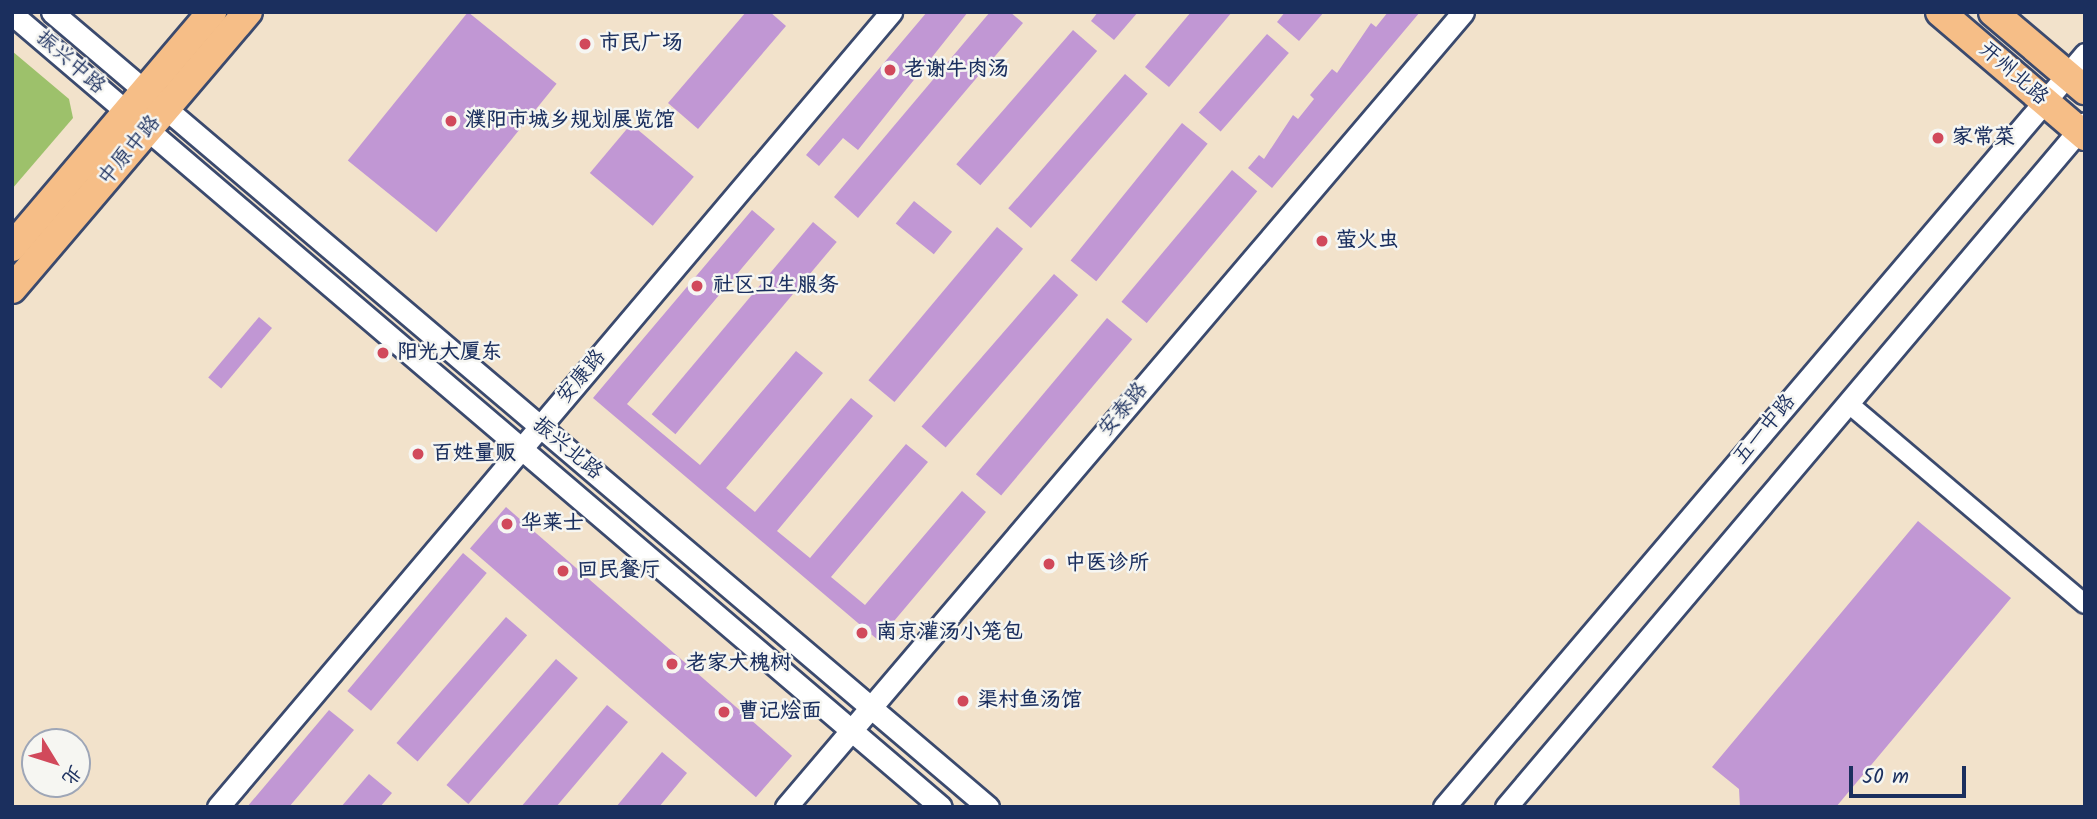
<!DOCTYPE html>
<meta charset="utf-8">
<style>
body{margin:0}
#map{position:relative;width:2097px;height:819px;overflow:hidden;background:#f2e2cb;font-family:Kalam,"LXGW WenKai TC",sans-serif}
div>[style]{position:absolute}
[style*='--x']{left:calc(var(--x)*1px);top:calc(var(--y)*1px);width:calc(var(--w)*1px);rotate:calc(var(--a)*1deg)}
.green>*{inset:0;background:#9dc16b}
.building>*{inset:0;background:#c197d4;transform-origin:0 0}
.roads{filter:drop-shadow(2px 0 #3b4a6e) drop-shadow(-2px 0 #3b4a6e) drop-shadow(0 2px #3b4a6e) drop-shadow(0 -2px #3b4a6e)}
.minor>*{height:18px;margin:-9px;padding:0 9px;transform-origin:9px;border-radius:9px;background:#fff}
.tertiary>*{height:21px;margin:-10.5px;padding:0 10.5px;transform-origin:10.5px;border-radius:10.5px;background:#fff}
.primary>*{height:28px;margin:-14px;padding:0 14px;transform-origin:14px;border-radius:14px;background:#f6be87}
.dots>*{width:19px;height:19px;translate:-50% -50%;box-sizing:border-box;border:4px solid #f6f6f2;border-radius:50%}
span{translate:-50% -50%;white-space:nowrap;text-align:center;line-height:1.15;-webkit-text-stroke:5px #f6f6f2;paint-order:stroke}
.poi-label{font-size:21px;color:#1b2f5e;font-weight:700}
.left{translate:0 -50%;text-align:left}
.street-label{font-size:21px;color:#1b2f5e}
.frame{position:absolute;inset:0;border:14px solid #1b2f5e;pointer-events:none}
.north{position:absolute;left:21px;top:728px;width:70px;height:70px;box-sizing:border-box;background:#f6f6f2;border:2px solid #9ea6b7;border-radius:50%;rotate:128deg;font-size:19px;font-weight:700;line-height:28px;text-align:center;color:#1b2f5e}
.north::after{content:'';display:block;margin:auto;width:24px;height:32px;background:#d1495b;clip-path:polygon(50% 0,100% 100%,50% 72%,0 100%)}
.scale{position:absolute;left:1849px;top:766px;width:117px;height:32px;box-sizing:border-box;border:4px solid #1b2f5e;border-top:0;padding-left:9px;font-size:21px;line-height:24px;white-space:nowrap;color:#1b2f5e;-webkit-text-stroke:5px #f6f6f2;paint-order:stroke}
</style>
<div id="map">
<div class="green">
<div style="clip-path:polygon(12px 51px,69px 99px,73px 118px,12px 189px)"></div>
</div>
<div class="building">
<div style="left:468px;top:12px;width:114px;height:191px;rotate:39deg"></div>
<div style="clip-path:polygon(746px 12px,770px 12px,786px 26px,698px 129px,668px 103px)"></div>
<div style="clip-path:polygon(927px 12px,968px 12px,858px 150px,843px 138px,819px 166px,806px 155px)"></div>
<div style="clip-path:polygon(990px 12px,1010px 12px,1023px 23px,858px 218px,834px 197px)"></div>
<div style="clip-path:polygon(1098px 12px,1138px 12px,1114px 40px,1091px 21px)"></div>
<div style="clip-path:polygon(1191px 12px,1232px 12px,1169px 87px,1145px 67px)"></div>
<div style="clip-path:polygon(1285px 12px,1324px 12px,1299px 41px,1277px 22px)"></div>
<div style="clip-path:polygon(1388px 12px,1420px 12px,1272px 188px,1248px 168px,1259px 155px,1264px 159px,1293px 115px,1298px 119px,1314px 99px,1310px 95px,1332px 69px,1337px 73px,1371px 23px,1376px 27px)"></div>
<div style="left:1073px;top:30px;width:32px;height:178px;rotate:41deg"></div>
<div style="left:1267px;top:34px;width:29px;height:104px;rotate:41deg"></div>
<div style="left:1125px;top:74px;width:30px;height:178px;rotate:41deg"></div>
<div style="left:1182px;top:123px;width:33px;height:177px;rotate:39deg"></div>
<div style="left:631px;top:124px;width:82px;height:64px;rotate:40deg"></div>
<div style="left:1232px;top:170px;width:33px;height:172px;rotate:40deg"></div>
<div style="left:914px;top:201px;width:49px;height:29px;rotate:39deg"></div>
<div style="clip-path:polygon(752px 210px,775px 229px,627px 404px,700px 465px,796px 351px,823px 373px,726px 488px,755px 512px,851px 398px,873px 416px,777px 531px,810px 558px,906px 444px,928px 462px,831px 577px,865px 605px,962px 491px,986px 512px,878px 640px,593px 398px)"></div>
<div style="left:813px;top:222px;width:31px;height:251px;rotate:40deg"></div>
<div style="left:997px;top:227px;width:34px;height:200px;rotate:40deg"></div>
<div style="left:1054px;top:274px;width:32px;height:202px;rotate:41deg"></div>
<div style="left:259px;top:317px;width:17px;height:79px;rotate:40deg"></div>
<div style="left:1107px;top:318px;width:33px;height:204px;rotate:40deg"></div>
<div style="left:506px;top:507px;width:379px;height:55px;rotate:41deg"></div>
<div style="clip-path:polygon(1918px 521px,2011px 598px,1836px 807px,1740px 807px,1739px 789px,1712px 767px)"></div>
<div style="left:463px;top:553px;width:31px;height:180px;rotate:40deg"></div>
<div style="left:506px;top:617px;width:28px;height:167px;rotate:41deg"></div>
<div style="left:556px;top:659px;width:29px;height:167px;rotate:41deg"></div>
<div style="clip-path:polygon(607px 705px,628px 722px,556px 807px,521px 807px)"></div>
<div style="clip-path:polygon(329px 710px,354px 730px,289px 807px,247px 807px)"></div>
<div style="clip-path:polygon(662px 752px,687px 773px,659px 807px,616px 807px)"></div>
<div style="clip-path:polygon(369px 774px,392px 793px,380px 807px,341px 807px)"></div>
</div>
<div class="roads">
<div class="minor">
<div style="--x:1849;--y:404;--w:309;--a:40.3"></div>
</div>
<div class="tertiary">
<div style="--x:52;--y:12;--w:1228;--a:40.34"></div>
<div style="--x:12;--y:14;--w:1221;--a:40.48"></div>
<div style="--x:218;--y:807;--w:1042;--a:-49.75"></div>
<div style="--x:786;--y:807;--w:1044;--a:-49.58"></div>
<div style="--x:1444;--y:807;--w:989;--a:-49.59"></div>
<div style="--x:1506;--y:807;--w:896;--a:-49.75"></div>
</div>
<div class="primary">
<div style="--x:1940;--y:12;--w:191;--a:40.5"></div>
<div style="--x:1993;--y:12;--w:121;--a:40.3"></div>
<div style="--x:12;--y:247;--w:309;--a:-49.6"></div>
<div style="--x:12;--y:289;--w:364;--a:-49.6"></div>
</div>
</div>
<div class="dots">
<div style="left:585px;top:44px;background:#d1495b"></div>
<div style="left:890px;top:70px;background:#d1495b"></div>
<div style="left:451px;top:121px;background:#d1495b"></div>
<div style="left:1938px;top:138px;background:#d1495b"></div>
<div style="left:1322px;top:241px;background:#d1495b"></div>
<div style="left:697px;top:286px;background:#d1495b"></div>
<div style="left:383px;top:353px;background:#d1495b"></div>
<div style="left:418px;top:454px;background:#d1495b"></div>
<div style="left:507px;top:524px;background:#d1495b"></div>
<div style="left:1049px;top:564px;background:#d1495b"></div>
<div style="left:563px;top:571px;background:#d1495b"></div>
<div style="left:862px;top:633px;background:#d1495b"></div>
<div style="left:672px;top:664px;background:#d1495b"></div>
<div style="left:963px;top:701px;background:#d1495b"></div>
<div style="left:724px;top:712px;background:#d1495b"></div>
</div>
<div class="poi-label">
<span class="left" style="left:599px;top:44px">市民广场</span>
<span class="left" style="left:904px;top:70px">老谢牛肉汤</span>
<span class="left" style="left:465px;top:121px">濮阳市城乡规划展览馆</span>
<span class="left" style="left:1952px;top:138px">家常菜</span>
<span class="left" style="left:1336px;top:241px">萤火虫</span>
<span class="left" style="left:713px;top:286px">社区卫生服务</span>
<span class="left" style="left:397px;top:353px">阳光大厦东</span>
<span class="left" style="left:432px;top:454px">百姓量贩</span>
<span class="left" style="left:521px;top:524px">华莱士</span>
<span class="left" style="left:1065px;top:564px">中医诊所</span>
<span class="left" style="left:577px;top:571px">回民餐厅</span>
<span class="left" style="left:876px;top:633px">南京灌汤小笼包</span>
<span class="left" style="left:686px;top:664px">老家大槐树</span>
<span class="left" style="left:977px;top:701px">渠村鱼汤馆</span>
<span class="left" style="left:738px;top:712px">曹记烩面</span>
</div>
<div class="street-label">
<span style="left:70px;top:63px;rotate:41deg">振兴中路</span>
<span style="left:2013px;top:74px;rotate:41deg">开州北路</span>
<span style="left:130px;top:151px;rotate:-50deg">中原中路</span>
<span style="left:582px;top:377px;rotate:-50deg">安康路</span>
<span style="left:1124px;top:410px;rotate:-50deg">安泰路</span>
<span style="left:1765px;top:430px;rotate:-50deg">五一中路</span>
<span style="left:567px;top:449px;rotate:40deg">振兴北路</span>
</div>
<div class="frame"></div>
<div class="north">北</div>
<div class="scale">50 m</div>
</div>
